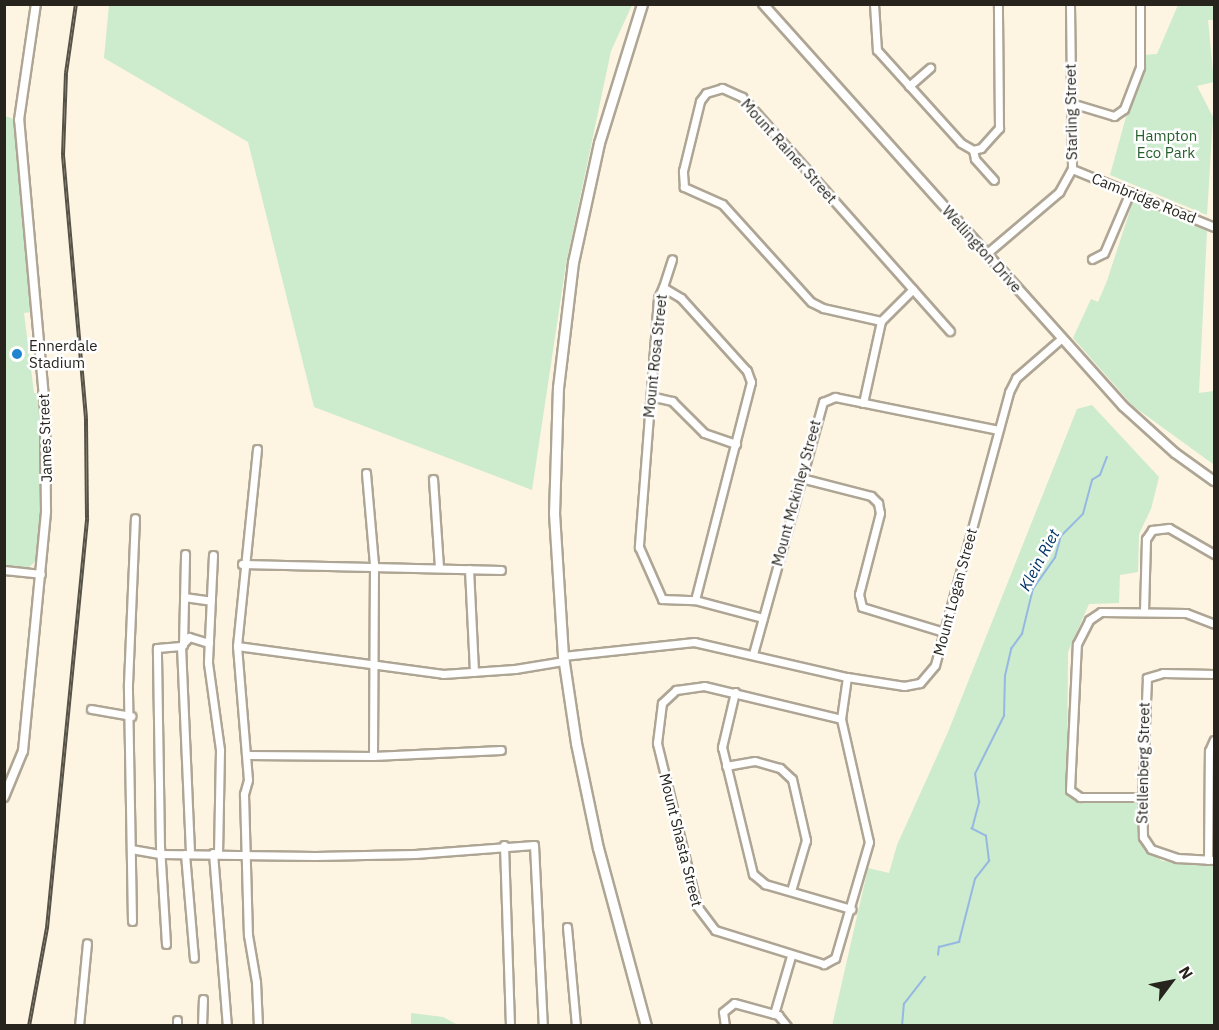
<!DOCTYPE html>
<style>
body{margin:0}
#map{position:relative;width:1219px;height:1030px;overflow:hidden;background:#fdf4e2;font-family:"IBM Plex Sans",sans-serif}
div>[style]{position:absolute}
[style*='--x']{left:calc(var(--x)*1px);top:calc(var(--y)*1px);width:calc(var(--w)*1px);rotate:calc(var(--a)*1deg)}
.green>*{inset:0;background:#cdebcd}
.stream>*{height:1.5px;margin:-0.75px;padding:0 0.75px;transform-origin:0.75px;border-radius:0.75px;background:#95b8e3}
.roads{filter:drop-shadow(2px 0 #aea594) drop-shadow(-2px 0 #aea594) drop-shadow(0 2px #aea594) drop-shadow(0 -2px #aea594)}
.minor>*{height:7px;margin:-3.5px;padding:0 3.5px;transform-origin:3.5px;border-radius:3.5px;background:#fff}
.tertiary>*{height:8px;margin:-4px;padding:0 4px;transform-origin:4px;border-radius:4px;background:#fff}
.secondary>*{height:9px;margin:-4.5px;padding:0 4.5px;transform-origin:4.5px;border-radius:4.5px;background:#fff}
.rail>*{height:4px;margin-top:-2px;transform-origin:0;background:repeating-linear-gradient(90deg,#fff 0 4.5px,#565248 0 9px);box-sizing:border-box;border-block:2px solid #565248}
.dots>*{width:16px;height:16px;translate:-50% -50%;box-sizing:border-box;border:3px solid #fff;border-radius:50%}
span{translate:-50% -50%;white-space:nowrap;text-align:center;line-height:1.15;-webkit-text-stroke:5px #fff;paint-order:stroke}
.street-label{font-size:15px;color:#27241d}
.park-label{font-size:15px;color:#255f2b}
.poi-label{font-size:15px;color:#27241d}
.left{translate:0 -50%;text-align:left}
.water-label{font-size:16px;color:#013468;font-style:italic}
.frame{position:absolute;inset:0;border:6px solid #27241d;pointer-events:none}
.north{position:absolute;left:1141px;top:952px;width:60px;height:60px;-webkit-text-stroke:4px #fff;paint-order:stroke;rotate:58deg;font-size:16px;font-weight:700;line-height:24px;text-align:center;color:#27241d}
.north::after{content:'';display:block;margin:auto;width:21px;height:27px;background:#27241d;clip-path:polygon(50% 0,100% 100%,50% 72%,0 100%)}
</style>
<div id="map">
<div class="green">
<div style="clip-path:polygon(109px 5px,632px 5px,611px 51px,566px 264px,532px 490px,314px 407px,248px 142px,104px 58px)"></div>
<div style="clip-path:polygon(1178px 5px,1214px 5px,1214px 20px,1208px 20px,1214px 82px,1197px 86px,1213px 117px,1207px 215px,1110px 175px,1143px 55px,1157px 54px)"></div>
<div style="clip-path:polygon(5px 116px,14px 119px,32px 312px,24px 313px,34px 393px,40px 393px,42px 431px,41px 534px,36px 561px,28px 568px,5px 565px)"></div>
<div style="clip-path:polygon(1133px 201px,1207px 231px,1199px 393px,1214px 391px,1213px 464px,1133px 406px,1073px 338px,1091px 299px,1098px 302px,1107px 281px)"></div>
<div style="clip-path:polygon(1092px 405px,1159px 477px,1151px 509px,1139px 534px,1138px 572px,1120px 575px,1119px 603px,1089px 604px,1068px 652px,1067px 790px,1076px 800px,1138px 803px,1142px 845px,1162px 861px,1214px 866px,1214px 1025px,832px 1026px,868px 868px,889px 873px,897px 845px,948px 732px,1077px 409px)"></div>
<div style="clip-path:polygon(411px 1013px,443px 1017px,458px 1025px,411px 1025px)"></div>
</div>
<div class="stream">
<div style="--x:938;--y:955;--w:8;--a:-83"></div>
<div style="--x:939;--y:947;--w:21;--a:-14"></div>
<div style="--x:959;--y:942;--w:65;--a:-75.7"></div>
<div style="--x:975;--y:879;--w:23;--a:-52"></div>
<div style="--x:989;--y:861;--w:25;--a:-97"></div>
<div style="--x:986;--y:836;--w:16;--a:-153"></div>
<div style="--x:972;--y:829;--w:28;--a:-75"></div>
<div style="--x:979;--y:802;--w:28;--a:-98"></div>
<div style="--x:975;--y:774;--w:65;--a:-63.4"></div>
<div style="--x:1004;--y:716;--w:40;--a:-88.6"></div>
<div style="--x:1005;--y:676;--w:28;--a:-77"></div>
<div style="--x:1011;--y:649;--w:19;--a:-54"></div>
<div style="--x:1022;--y:634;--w:46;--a:-76.3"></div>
<div style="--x:1033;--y:589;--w:38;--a:-55"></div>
<div style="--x:1055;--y:558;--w:23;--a:-75"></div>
<div style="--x:1061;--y:536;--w:31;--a:-45"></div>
<div style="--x:1083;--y:514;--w:35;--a:-75"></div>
<div style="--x:1092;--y:480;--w:9;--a:-32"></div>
<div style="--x:1100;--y:475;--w:19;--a:-69"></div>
<div style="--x:902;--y:1026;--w:22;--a:-85"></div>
<div style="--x:904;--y:1004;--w:34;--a:-52"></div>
</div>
<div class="roads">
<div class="minor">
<div style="--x:874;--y:4;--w:46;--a:86.3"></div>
<div style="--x:877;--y:50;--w:125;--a:47.9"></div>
<div style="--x:961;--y:143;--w:14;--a:30"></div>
<div style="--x:973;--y:150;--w:8;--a:-14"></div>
<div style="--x:981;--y:148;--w:27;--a:-48"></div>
<div style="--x:999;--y:128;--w:124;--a:-90.5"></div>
<div style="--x:909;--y:86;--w:28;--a:-41"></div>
<div style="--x:1071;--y:103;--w:45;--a:16.8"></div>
<div style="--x:1114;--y:116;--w:12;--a:-35"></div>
<div style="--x:1124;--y:109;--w:45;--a:-69.1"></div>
<div style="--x:1140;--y:67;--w:63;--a:-90"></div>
<div style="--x:973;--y:150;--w:9;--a:77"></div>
<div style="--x:975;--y:159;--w:28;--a:48"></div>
<div style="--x:1072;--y:169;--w:153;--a:22.2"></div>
<div style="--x:986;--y:254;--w:96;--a:-40.3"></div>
<div style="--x:1059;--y:192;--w:26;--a:-61"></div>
<div style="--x:1072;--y:169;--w:165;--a:-90.7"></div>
<div style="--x:1092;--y:259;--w:13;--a:-27"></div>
<div style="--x:1104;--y:253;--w:66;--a:-66.9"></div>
<div style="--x:663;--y:287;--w:29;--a:-72"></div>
<div style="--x:881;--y:321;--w:59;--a:-167.4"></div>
<div style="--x:823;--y:308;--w:13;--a:-153"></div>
<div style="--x:811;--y:302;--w:132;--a:-132.2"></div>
<div style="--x:722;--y:204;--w:42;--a:-155.9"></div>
<div style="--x:684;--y:187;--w:16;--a:-94"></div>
<div style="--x:683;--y:171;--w:72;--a:-76.3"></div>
<div style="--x:700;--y:101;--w:10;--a:-53"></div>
<div style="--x:706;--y:93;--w:17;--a:-17"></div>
<div style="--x:722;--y:88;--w:22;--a:24"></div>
<div style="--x:742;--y:97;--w:313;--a:48.4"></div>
<div style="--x:650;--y:396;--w:23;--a:13"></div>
<div style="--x:672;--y:401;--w:45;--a:45"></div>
<div style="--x:704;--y:433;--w:34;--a:19"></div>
<div style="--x:863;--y:403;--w:84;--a:-77.6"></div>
<div style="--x:881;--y:321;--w:45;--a:-45"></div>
<div style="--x:257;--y:449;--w:198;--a:95.8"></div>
<div style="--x:237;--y:646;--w:134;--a:85.3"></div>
<div style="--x:248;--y:780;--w:15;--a:106"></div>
<div style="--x:244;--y:794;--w:141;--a:88.4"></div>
<div style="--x:248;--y:935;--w:48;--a:80.3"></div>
<div style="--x:256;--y:982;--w:44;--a:87.4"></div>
<div style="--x:366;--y:473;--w:91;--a:85"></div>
<div style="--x:374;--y:564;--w:192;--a:90.3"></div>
<div style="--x:801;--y:478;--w:72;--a:14.4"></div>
<div style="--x:871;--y:496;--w:10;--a:45"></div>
<div style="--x:878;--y:503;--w:10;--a:79"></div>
<div style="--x:880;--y:513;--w:84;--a:104.5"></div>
<div style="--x:859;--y:594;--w:13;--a:77"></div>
<div style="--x:862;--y:607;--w:86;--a:17"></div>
<div style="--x:433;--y:479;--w:88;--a:86.1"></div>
<div style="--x:213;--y:555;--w:108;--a:92.7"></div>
<div style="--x:208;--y:663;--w:88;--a:82.1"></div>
<div style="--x:220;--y:750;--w:103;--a:91.1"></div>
<div style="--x:242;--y:564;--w:259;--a:1.3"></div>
<div style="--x:469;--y:569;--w:103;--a:87.2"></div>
<div style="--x:4;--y:570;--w:37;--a:6"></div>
<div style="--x:184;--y:597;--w:27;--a:8"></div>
<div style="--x:695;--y:600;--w:225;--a:-75.6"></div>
<div style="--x:751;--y:382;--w:12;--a:-110"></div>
<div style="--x:747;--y:371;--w:98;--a:-132.1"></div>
<div style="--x:681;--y:298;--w:21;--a:-149"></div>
<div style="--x:663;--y:287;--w:12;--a:114"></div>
<div style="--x:658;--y:298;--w:250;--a:94.4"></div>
<div style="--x:639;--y:547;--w:57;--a:66.1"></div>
<div style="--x:662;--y:599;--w:33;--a:2"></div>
<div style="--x:695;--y:600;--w:70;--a:14.8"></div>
<div style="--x:1144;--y:611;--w:72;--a:-88.4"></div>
<div style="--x:1146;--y:539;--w:11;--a:-56"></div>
<div style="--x:1152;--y:530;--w:17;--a:-7"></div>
<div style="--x:1169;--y:528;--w:52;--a:30"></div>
<div style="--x:183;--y:645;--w:91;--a:-88.7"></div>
<div style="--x:181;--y:646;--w:208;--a:87.5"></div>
<div style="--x:237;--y:646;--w:208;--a:7.7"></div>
<div style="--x:443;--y:674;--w:72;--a:-4"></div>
<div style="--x:515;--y:669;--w:50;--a:-9.3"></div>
<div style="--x:753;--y:654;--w:262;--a:-74.5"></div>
<div style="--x:823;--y:402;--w:13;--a:-23"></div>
<div style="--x:835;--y:397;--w:166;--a:11.4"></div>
<div style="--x:563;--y:656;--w:132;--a:-6.1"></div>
<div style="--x:694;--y:642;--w:157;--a:12.9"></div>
<div style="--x:847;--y:677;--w:58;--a:9"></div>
<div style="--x:904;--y:686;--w:16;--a:-11"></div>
<div style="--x:920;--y:683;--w:23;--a:-50"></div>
<div style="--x:935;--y:665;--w:283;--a:-74.8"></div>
<div style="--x:1009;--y:392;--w:16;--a:-63"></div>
<div style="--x:1016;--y:378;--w:61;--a:-41"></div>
<div style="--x:1214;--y:674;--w:51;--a:-178.9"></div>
<div style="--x:1163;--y:673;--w:17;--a:163"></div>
<div style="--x:1147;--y:678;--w:119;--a:92.4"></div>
<div style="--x:1142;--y:797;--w:40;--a:88.6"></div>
<div style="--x:1143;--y:837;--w:14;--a:56"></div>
<div style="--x:1151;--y:849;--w:28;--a:19"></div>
<div style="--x:1177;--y:858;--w:37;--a:3"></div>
<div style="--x:735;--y:692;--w:57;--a:103.3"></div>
<div style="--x:722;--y:747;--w:131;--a:76.3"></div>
<div style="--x:753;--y:874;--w:16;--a:40"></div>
<div style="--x:765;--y:884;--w:90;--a:16.2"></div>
<div style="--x:91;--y:709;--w:41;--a:9.9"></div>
<div style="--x:841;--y:719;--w:126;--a:77.2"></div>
<div style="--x:869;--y:842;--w:121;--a:106.3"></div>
<div style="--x:835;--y:958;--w:13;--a:151"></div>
<div style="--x:824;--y:964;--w:114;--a:-162.7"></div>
<div style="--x:715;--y:930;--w:30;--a:-127"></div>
<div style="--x:697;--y:906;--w:168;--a:-103.8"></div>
<div style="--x:657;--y:743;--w:40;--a:-82.9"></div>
<div style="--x:662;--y:703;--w:19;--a:-43"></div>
<div style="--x:676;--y:690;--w:28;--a:-8"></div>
<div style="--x:704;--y:686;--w:141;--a:13.5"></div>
<div style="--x:841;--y:719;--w:42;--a:-81.9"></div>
<div style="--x:247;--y:755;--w:126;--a:0.5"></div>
<div style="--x:373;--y:756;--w:128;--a:-2.7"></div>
<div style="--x:726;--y:766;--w:29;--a:-10"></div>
<div style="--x:755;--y:761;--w:26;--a:16"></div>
<div style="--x:780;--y:768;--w:16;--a:43"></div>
<div style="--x:792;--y:779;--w:63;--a:77.1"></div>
<div style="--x:806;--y:840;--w:53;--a:106.4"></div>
<div style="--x:1142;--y:797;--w:62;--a:180"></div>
<div style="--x:1080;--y:797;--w:12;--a:-145"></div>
<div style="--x:1070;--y:790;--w:146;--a:-87.3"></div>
<div style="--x:1077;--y:644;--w:27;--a:-63"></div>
<div style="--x:1089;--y:620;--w:14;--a:-34"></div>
<div style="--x:1101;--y:612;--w:85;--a:0.7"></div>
<div style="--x:1186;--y:613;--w:30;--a:21"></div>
<div style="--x:504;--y:845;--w:181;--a:88.1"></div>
<div style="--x:131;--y:849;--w:29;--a:10"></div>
<div style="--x:160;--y:854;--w:155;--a:0.7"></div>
<div style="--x:315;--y:856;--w:100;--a:-1.1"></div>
<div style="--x:415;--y:854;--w:119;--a:-4.3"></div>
<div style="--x:534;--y:845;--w:181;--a:87.2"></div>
<div style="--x:213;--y:853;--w:174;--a:85.4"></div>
<div style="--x:185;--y:854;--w:104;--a:85.1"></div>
<div style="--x:1208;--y:860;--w:109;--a:-89.5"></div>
<div style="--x:1209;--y:751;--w:12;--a:-66"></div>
<div style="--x:132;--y:921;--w:237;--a:-91"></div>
<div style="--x:128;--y:684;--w:166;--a:-87.6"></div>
<div style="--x:567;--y:927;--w:99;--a:84.8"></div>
<div style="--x:166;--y:944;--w:97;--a:-93.5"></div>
<div style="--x:160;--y:847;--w:199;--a:-90.9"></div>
<div style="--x:157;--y:648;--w:24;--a:-5"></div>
<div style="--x:181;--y:646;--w:12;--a:-48"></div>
<div style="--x:189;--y:637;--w:21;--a:17"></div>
<div style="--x:774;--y:1014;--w:60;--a:-73.7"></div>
<div style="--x:79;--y:1026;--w:83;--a:-84.5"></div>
<div style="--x:177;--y:1026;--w:6;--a:-90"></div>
<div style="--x:202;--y:1026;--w:27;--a:-88"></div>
<div style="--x:725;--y:1026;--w:14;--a:-98"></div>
<div style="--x:723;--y:1012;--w:14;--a:-39"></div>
<div style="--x:734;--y:1003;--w:46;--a:15.3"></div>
<div style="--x:778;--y:1015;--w:14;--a:51"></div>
</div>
<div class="tertiary">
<div style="--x:763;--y:4;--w:540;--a:48.15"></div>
<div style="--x:1123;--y:406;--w:70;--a:42.1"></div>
<div style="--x:1175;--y:453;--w:48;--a:35.7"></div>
<div style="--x:4;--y:797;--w:50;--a:-67.6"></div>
<div style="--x:23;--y:751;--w:241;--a:-84.5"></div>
<div style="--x:46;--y:511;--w:102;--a:-90.6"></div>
<div style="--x:45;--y:409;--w:290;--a:-95.1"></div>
<div style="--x:19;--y:120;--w:117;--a:-81.7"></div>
</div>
<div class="secondary">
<div style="--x:642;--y:4;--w:145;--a:107.2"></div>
<div style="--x:599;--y:143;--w:122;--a:102.3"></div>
<div style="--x:573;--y:262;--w:126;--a:96.8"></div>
<div style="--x:558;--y:387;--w:126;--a:91.8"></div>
<div style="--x:554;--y:513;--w:143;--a:86.4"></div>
<div style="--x:563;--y:656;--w:88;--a:81.5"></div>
<div style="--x:576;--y:743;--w:107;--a:78.2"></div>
<div style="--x:598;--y:848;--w:184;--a:74.9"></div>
</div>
</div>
<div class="rail">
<div style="--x:29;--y:1026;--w:100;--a:-79.6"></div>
<div style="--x:47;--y:928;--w:412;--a:-84.4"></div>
<div style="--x:87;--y:518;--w:100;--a:-90.6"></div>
<div style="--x:86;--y:418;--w:264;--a:-95"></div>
<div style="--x:63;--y:155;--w:82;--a:-87.9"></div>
<div style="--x:66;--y:73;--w:70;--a:-81.8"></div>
</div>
<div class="dots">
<div style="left:17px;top:354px;background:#2084cf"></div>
</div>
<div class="street-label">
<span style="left:1071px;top:112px;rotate:-91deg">Starling Street</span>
<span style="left:789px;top:151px;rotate:48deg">Mount Rainer Street</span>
<span style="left:1144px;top:198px;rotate:22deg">Cambridge Road</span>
<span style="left:982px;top:249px;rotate:48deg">Wellington Drive</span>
<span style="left:655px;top:356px;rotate:-84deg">Mount Rosa Street</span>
<span style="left:45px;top:438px;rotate:-92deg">James Street</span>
<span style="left:796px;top:493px;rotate:-75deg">Mount Mckinley Street</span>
<span style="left:955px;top:592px;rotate:-75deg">Mount Logan Street</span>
<span style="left:1143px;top:763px;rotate:-89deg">Stellenberg Street</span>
<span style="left:681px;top:840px;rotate:76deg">Mount Shasta Street</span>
</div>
<div class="park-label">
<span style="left:1166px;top:144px">Hampton<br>Eco Park</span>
</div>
<div class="poi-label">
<span class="left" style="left:29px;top:354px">Ennerdale<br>Stadium</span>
</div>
<div class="water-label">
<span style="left:1039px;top:560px;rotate:-62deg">Klein Riet</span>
</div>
<div class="frame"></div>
<div class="north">N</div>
</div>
